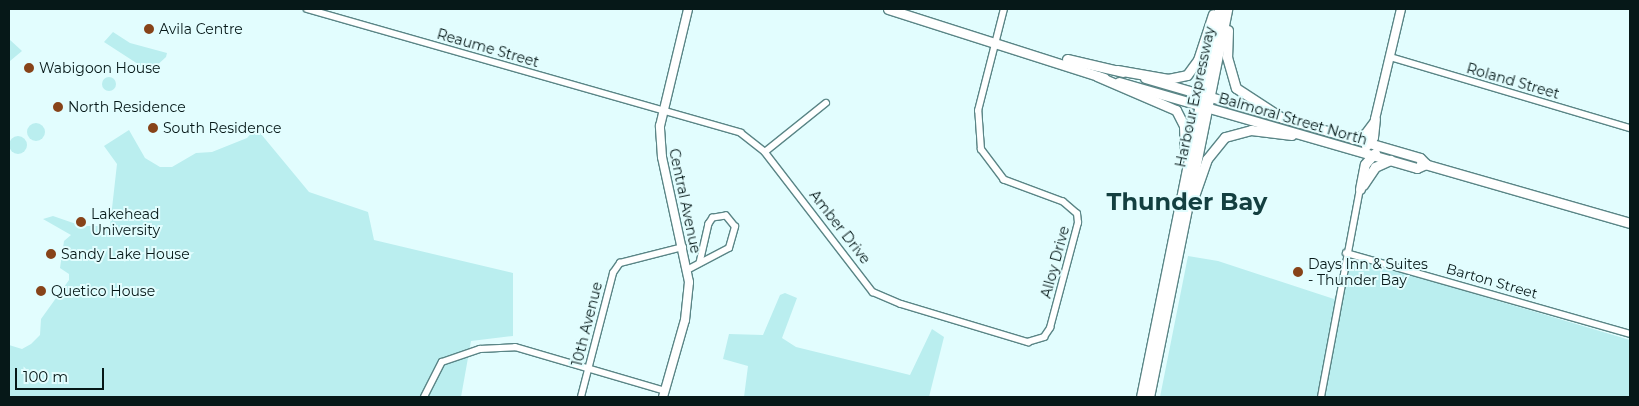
<!DOCTYPE html>
<style>
body{margin:0}
#map{position:relative;width:1639px;height:406px;overflow:hidden;background:#e2fdfe;font-family:Montserrat,sans-serif}
div>[style]{position:absolute}
[style*='--x']{left:calc(var(--x)*1px);top:calc(var(--y)*1px);width:calc(var(--w)*1px);rotate:calc(var(--a)*1deg)}
.green>*{inset:0;background:#baeeef}
.round{border-radius:50%}
.roads{filter:drop-shadow(1px 0 #5a8586) drop-shadow(-1px 0 #5a8586) drop-shadow(0 1px #5a8586) drop-shadow(0 -1px #5a8586)}
.minor>*{height:5.5px;margin:-2.75px;padding:0 2.75px;transform-origin:2.75px;border-radius:2.75px;background:#fff}
.tertiary>*{height:8px;margin:-4px;padding:0 4px;transform-origin:4px;border-radius:4px;background:#fff}
.secondary>*{height:9px;margin:-4.5px;padding:0 4.5px;transform-origin:4.5px;border-radius:4.5px;background:#fff}
.primary>*{height:9px;margin:-4.5px;padding:0 4.5px;transform-origin:4.5px;border-radius:4.5px;background:#fff}
.dots>*{width:14px;height:14px;translate:-50% -50%;box-sizing:border-box;border:2px solid #e2fdfe;border-radius:50%}
span{translate:-50% -50%;white-space:nowrap;text-align:center;line-height:1.15;-webkit-text-stroke:4px #e2fdfe;paint-order:stroke}
.poi-label{font-size:14px;color:#061818}
.left{translate:0 -50%;text-align:left}
.street-label{font-size:14px;color:#061818}
.town-label{font-size:24px;color:#133f40;font-weight:700}
.frame{position:absolute;inset:0;border:10px solid #061818;pointer-events:none}
.scale{position:absolute;left:15px;top:368px;width:89px;height:22px;box-sizing:border-box;border:2px solid #061818;border-top:0;padding-left:6px;font-size:15px;line-height:18px;white-space:nowrap;color:#061818;-webkit-text-stroke:4px #e2fdfe;paint-order:stroke}
</style>
<div id="map">
<div class="green">
<div style="clip-path:polygon(113px 32px,130px 43px,167px 53px,166px 57px,154px 68px,141px 66px,104px 42px)"></div>
<div style="clip-path:polygon(9px 39px,22px 51px,10px 61px,9px 61px)"></div>
<div class="round" style="left:102px;top:77px;width:14px;height:14px"></div>
<div class="round" style="left:27px;top:123px;width:18px;height:18px"></div>
<div style="clip-path:polygon(256px 128px,309px 192px,368px 212px,374px 240px,513px 273px,513px 336px,471px 341px,461px 397px,9px 397px,9px 345px,22px 349px,31px 344px,40px 335px,41px 319px,69px 280px,69px 274px,60px 268px,64px 241px,71px 235px,43px 219px,53px 216px,82px 226px,110px 226px,117px 164px,104px 146px,129px 130px,145px 158px,160px 167px,172px 167px,196px 153px,212px 152px,247px 138px)"></div>
<div class="round" style="left:9px;top:136px;width:18px;height:18px"></div>
<div style="clip-path:polygon(1188px 256px,1218px 261px,1334px 299px,1353px 261px,1374px 264px,1630px 340px,1630px 397px,1160px 397px)"></div>
<div style="clip-path:polygon(785px 293px,797px 298px,782px 338px,796px 347px,910px 375px,932px 329px,944px 337px,929px 397px,744px 397px,748px 366px,723px 359px,729px 334px,763px 335px,780px 295px)"></div>
</div>
<div class="roads">
<div class="minor">
<div style="--x:307;--y:9;--w:451;--a:15.9"></div>
<div style="--x:741;--y:133;--w:31;--a:38"></div>
<div style="--x:765;--y:152;--w:177;--a:52.4"></div>
<div style="--x:873;--y:292;--w:30;--a:23"></div>
<div style="--x:901;--y:304;--w:133;--a:16.7"></div>
<div style="--x:1028;--y:342;--w:17;--a:-17"></div>
<div style="--x:1044;--y:337;--w:11;--a:-56"></div>
<div style="--x:1050;--y:328;--w:109;--a:-75.1"></div>
<div style="--x:1078;--y:223;--w:9;--a:-96"></div>
<div style="--x:1077;--y:214;--w:18;--a:-139"></div>
<div style="--x:1063;--y:202;--w:63;--a:-159.6"></div>
<div style="--x:1004;--y:180;--w:38;--a:-127"></div>
<div style="--x:981;--y:150;--w:39;--a:-94"></div>
<div style="--x:978;--y:111;--w:105;--a:-75.7"></div>
<div style="--x:1390;--y:57;--w:250;--a:16.5"></div>
<div style="--x:765;--y:152;--w:78;--a:-38.8"></div>
<div style="--x:1346;--y:253;--w:295;--a:15.9"></div>
<div style="--x:687;--y:270;--w:47;--a:-27.6"></div>
<div style="--x:729;--y:248;--w:22;--a:-74"></div>
<div style="--x:735;--y:227;--w:14;--a:-129"></div>
<div style="--x:726;--y:216;--w:13;--a:171"></div>
<div style="--x:713;--y:218;--w:7;--a:124"></div>
<div style="--x:709;--y:224;--w:39;--a:103"></div>
<div style="--x:424;--y:397;--w:39;--a:-63"></div>
<div style="--x:442;--y:362;--w:40;--a:-18.9"></div>
<div style="--x:480;--y:349;--w:35;--a:-3"></div>
<div style="--x:515;--y:347;--w:156;--a:16.3"></div>
<div style="--x:581;--y:397;--w:128;--a:-75.5"></div>
<div style="--x:613;--y:273;--w:12;--a:-55"></div>
<div style="--x:620;--y:263;--w:65;--a:-14.3"></div>
<div style="--x:1321;--y:397;--w:212;--a:-79.4"></div>
</div>
<div class="tertiary">
<div style="--x:1375;--y:119;--w:113;--a:-76.7"></div>
<div style="--x:663;--y:397;--w:80;--a:-74.1"></div>
<div style="--x:685;--y:320;--w:38;--a:-84"></div>
<div style="--x:689;--y:282;--w:128;--a:-102.2"></div>
<div style="--x:662;--y:157;--w:31;--a:-94"></div>
<div style="--x:660;--y:126;--w:120;--a:-76.5"></div>
</div>
<div class="secondary">
<div style="--x:888;--y:9;--w:227;--a:17.7"></div>
<div style="--x:1067;--y:59;--w:57;--a:13.1"></div>
<div style="--x:1145;--y:78;--w:286;--a:16.2"></div>
<div style="--x:1420;--y:158;--w:8;--a:45"></div>
<div style="--x:1119;--y:82;--w:310;--a:16.1"></div>
<div style="--x:1417;--y:168;--w:10;--a:-24"></div>
<div style="--x:1353;--y:139;--w:13;--a:-23"></div>
<div style="--x:1365;--y:134;--w:15;--a:-53"></div>
<div style="--x:1366;--y:146;--w:11;--a:-52"></div>
<div style="--x:1373;--y:137;--w:18;--a:-84"></div>
<div style="--x:1421;--y:163;--w:217;--a:16"></div>
<div style="--x:1363;--y:185;--w:22;--a:-56"></div>
<div style="--x:1375;--y:167;--w:17;--a:-25"></div>
<div style="--x:1360;--y:189;--w:25;--a:-79"></div>
<div style="--x:1365;--y:164;--w:15;--a:-48"></div>
</div>
<div class="primary">
<div style="--x:1228;--y:30;--w:27;--a:92"></div>
<div style="--x:1227;--y:57;--w:32;--a:74"></div>
<div style="--x:1236;--y:88;--w:55;--a:33.1"></div>
<div style="--x:1117;--y:70;--w:52;--a:10"></div>
<div style="--x:1168;--y:79;--w:19;--a:-12"></div>
<div style="--x:1187;--y:75;--w:19;--a:-54"></div>
<div style="--x:1198;--y:60;--w:48;--a:-71.9"></div>
<div style="--x:1097;--y:76;--w:86;--a:23.3"></div>
<div style="--x:1176;--y:110;--w:18;--a:63"></div>
<div style="--x:1184;--y:126;--w:30;--a:88"></div>
<div style="--x:1193;--y:199;--w:42;--a:-70.7"></div>
<div style="--x:1207;--y:159;--w:28;--a:-51"></div>
<div style="--x:1225;--y:137;--w:27;--a:-15"></div>
<div style="--x:1251;--y:130;--w:41;--a:7"></div>
<div style="--x:1141;--y:397;--w:396;--a:-78.6"></div>
<div style="--x:1149;--y:397;--w:396;--a:-78.6"></div>
</div>
</div>
<div class="dots">
<div style="left:149px;top:29px;background:#874319"></div>
<div style="left:29px;top:68px;background:#874319"></div>
<div style="left:58px;top:107px;background:#874319"></div>
<div style="left:153px;top:128px;background:#874319"></div>
<div style="left:81px;top:222px;background:#874319"></div>
<div style="left:51px;top:254px;background:#874319"></div>
<div style="left:1298px;top:272px;background:#874319"></div>
<div style="left:41px;top:291px;background:#874319"></div>
</div>
<div class="poi-label">
<span class="left" style="left:159px;top:29px">Avila Centre</span>
<span class="left" style="left:39px;top:68px">Wabigoon House</span>
<span class="left" style="left:68px;top:107px">North Residence</span>
<span class="left" style="left:163px;top:128px">South Residence</span>
<span class="left" style="left:91px;top:222px">Lakehead<br>University</span>
<span class="left" style="left:61px;top:254px">Sandy Lake House</span>
<span class="left" style="left:1308px;top:272px">Days Inn &amp; Suites<br>- Thunder Bay</span>
<span class="left" style="left:51px;top:291px">Quetico House</span>
</div>
<div class="street-label">
<span style="left:488px;top:48px;rotate:16deg">Reaume Street</span>
<span style="left:1513px;top:81px;rotate:16deg">Roland Street</span>
<span style="left:1195px;top:97px;rotate:-78deg">Harbour Expressway</span>
<span style="left:1293px;top:119px;rotate:16deg">Balmoral Street North</span>
<span style="left:685px;top:201px;rotate:78deg">Central Avenue</span>
<span style="left:840px;top:227px;rotate:52deg">Amber Drive</span>
<span style="left:1055px;top:262px;rotate:-75deg">Alloy Drive</span>
<span style="left:1492px;top:281px;rotate:16deg">Barton Street</span>
<span style="left:587px;top:324px;rotate:-76deg">10th Avenue</span>
</div>
<div class="town-label">
<span style="left:1187px;top:202px">Thunder Bay</span>
</div>
<div class="frame"></div>
<div class="scale">100 m</div>
</div>
